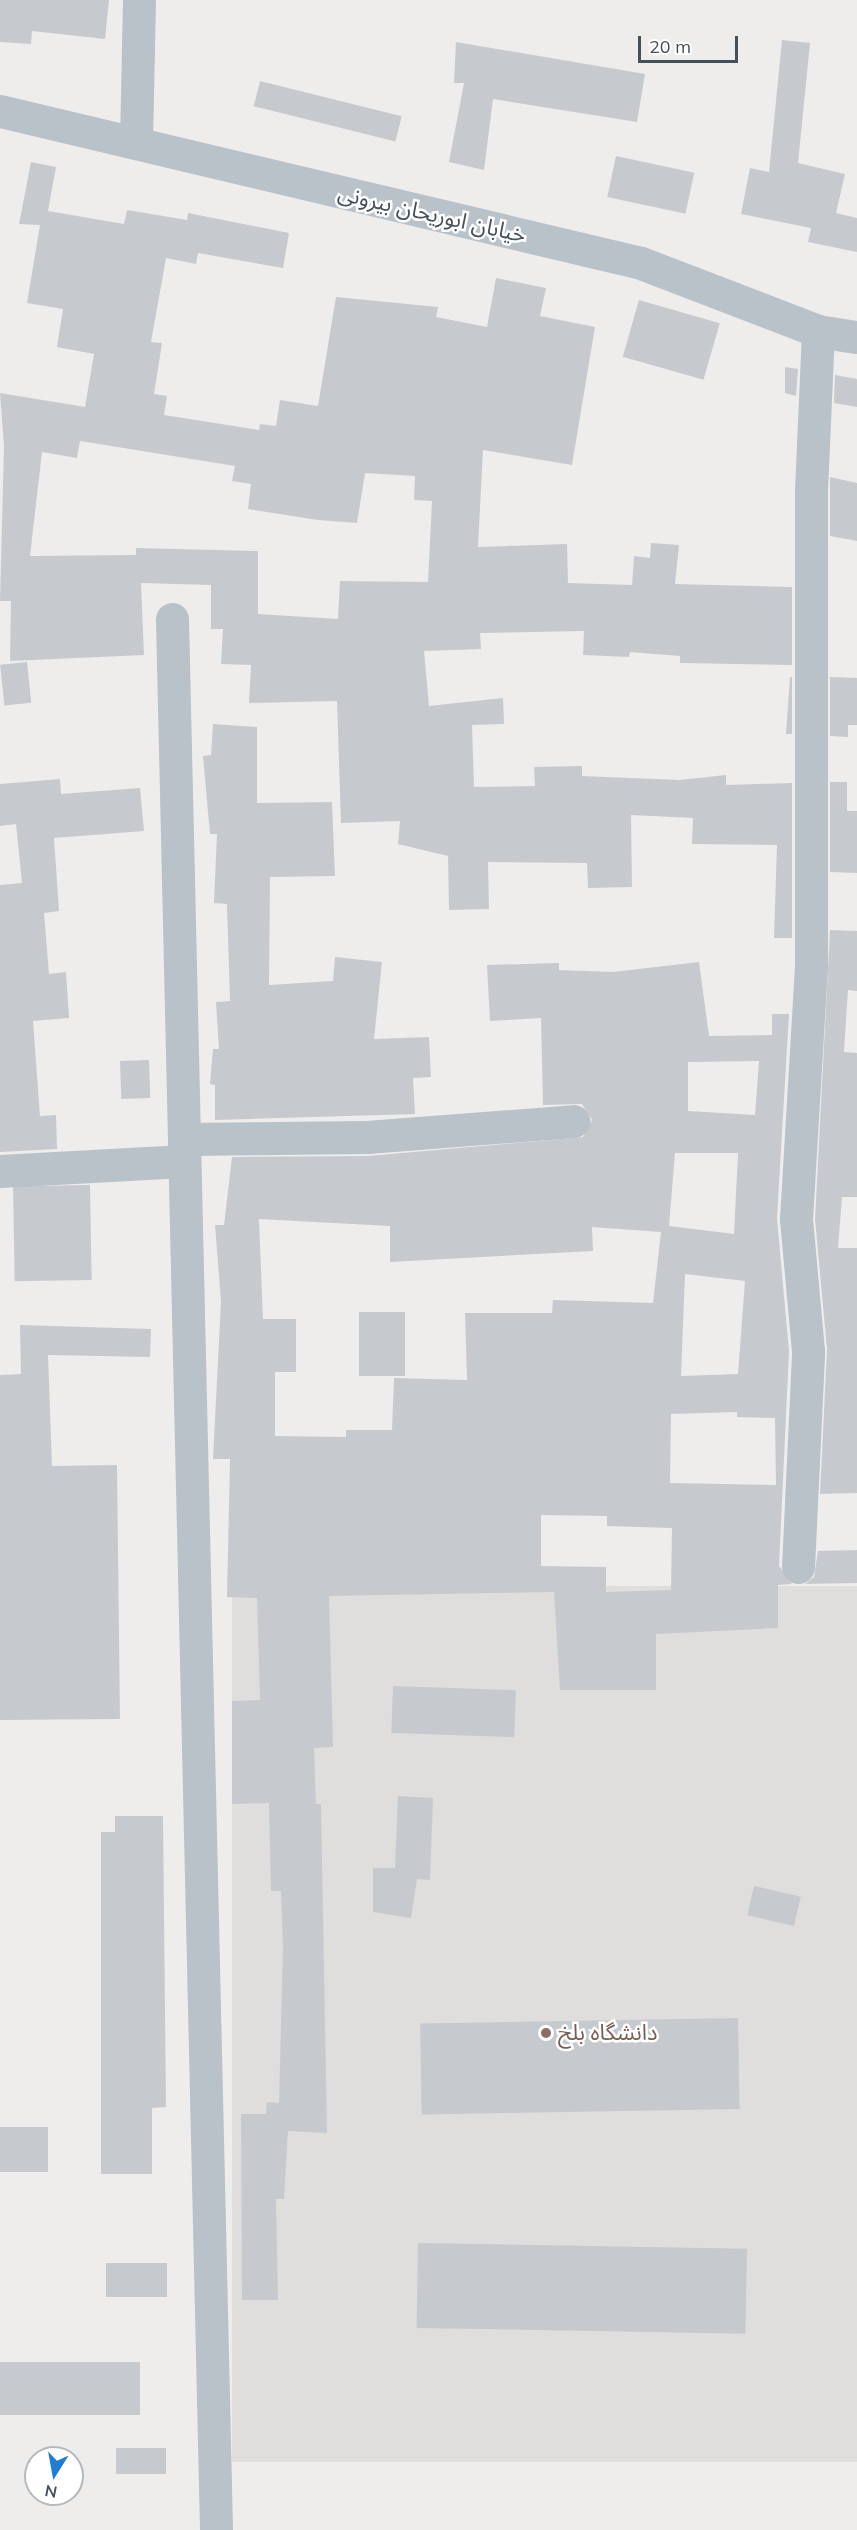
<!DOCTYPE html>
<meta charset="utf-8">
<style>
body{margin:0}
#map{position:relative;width:857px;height:2530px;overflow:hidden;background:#efecec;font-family:Mulish,"Noto Sans Arabic",sans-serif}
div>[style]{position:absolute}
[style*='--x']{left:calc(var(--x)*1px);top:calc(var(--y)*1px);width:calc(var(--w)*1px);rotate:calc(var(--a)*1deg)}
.education>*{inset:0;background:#e0dddd;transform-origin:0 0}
.building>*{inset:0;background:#c6cacf;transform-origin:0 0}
.minor>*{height:33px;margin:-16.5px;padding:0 16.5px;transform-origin:16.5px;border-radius:16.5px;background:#b8c2c8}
.tertiary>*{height:33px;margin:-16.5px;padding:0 16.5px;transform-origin:16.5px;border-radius:16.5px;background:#b8c2c8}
.dots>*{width:16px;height:16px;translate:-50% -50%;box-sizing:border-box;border:3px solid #fff;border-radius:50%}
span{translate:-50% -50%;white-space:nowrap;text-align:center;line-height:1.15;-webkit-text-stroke:5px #fff;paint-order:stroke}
.street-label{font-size:22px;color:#455158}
.education-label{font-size:22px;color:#785e54}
.left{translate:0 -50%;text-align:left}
.north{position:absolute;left:24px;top:2446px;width:60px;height:60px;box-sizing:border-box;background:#fff;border:2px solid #b5b9bc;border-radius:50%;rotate:191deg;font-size:16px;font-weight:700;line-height:24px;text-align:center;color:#455158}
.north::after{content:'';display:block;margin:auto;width:21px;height:27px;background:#217dd4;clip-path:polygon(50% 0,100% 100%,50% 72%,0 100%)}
.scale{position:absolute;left:638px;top:36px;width:100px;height:27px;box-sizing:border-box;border:3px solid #455158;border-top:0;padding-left:8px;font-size:18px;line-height:21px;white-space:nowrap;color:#455158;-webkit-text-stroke:4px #fff;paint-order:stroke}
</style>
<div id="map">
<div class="education">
<div style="left:857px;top:1586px;width:876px;height:625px;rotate:90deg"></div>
</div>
<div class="building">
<div style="clip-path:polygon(0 0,109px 0,105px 39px,32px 31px,31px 44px,0 42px)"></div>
<div style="clip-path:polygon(782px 40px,810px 43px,798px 163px,845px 174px,836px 213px,857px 218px,857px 252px,808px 242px,811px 228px,741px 214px,750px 168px,769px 172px)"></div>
<div style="clip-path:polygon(456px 42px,645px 74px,637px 122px,493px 99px,484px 170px,449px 162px,464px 83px,454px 83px)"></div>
<div style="left:260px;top:81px;width:146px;height:26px;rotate:14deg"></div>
<div style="left:616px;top:156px;width:80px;height:42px;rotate:12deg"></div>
<div style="clip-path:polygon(evenodd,31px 162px,56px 167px,48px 211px,124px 224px,127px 210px,187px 220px,188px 213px,289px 233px,283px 268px,198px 253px,196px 264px,166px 258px,151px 342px,162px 343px,154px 394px,167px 396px,164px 415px,259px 430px,260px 424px,276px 426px,280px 400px,318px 406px,336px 297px,438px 307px,436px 317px,487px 327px,496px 278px,546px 288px,540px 316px,595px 327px,572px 465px,483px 450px,478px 547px,567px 544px,568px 583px,632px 585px,634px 556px,650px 558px,651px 543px,679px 545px,675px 584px,792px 587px,792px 665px,680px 663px,680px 656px,630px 652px,629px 657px,583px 655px,584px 631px,480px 633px,481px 649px,424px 651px,429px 706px,503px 698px,504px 724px,472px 725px,474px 787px,535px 786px,534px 767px,582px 766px,582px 776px,679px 780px,726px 775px,726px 785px,792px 783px,792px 938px,774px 938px,777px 845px,692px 844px,693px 818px,631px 815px,632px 887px,588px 888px,587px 863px,488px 862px,489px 909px,449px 910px,448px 856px,398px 844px,400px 821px,341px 823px,337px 701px,249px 703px,251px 665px,221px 664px,223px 629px,211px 629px,211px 585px,141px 583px,144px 655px,10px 661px,11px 601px,0 601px,4px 446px,0 393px,85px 407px,94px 354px,57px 347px,63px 309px,27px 303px,40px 225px,19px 224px,31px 162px,80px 441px,235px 466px,232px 481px,251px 484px,248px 509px,318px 520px,357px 523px,365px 473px,415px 476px,414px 500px,432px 501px,428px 582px,340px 581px,338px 619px,258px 614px,258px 551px,136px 548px,136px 555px,30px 556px,42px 452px,77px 458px,80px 441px)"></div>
<div style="left:639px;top:300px;width:84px;height:59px;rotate:16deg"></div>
<div style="clip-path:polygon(785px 367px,798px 369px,796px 396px,785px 393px)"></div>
<div style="clip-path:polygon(835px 375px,857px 379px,857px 407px,834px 403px)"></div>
<div style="clip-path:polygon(830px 477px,857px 483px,857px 541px,830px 536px)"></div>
<div style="left:27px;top:662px;width:41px;height:27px;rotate:84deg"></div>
<div style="clip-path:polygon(790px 677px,792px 677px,792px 734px,786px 734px)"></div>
<div style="clip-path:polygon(830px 677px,857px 678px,857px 725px,848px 725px,848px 737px,830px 736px)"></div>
<div style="clip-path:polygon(213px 724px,257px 727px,257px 803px,332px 802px,335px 876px,270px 877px,269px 985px,333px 981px,335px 957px,382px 962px,374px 1039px,429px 1037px,431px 1077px,413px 1078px,415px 1114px,215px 1120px,215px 1085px,210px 1084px,213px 1049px,219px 1049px,216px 1002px,230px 1001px,227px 904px,214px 903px,217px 834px,210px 834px,203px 756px,211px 755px)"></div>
<div style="clip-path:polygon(60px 779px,61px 794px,140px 788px,144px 831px,54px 838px,59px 911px,44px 913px,49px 974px,66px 972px,69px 1018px,33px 1021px,40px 1116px,56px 1115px,57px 1149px,0 1152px,0 885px,22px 883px,16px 824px,0 826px,0 784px)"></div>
<div style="clip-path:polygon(830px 782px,847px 782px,847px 811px,857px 811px,857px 873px,830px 872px)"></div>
<div style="clip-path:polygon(830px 930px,857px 931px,857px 991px,848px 990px,844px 1052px,857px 1053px,857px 1197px,842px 1197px,838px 1248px,857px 1248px,857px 1493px,820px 1494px,827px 1349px,815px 1219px)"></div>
<div style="clip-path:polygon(evenodd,699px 962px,709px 1036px,772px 1035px,772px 1014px,789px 1014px,777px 1218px,789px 1351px,779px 1566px,792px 1584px,778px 1585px,778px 1628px,656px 1634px,656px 1690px,560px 1690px,554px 1592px,329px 1596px,333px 1747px,314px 1748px,316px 1804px,321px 1804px,327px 2133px,288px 2131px,284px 2199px,276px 2199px,278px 2300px,242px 2300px,241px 2114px,266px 2114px,267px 2102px,279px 2103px,283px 1947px,281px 1891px,271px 1891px,269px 1803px,232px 1804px,232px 1701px,260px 1700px,257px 1598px,227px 1597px,230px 1459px,213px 1459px,221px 1301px,215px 1225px,224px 1225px,232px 1157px,368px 1156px,583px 1137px,592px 1120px,582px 1104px,543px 1105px,541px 1018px,490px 1021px,487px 965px,559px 963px,559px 970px,613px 972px,699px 962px,759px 1061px,755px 1115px,688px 1111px,688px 1062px,759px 1061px,699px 962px,675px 1153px,738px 1153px,734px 1234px,669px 1226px,675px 1153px,699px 962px,259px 1219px,390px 1226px,390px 1262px,593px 1251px,592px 1227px,661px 1232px,653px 1303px,553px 1300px,552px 1313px,465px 1313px,467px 1380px,394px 1378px,392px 1430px,346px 1430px,346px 1437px,275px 1436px,275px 1372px,296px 1372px,296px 1319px,263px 1319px,259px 1219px,699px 962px,685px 1274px,745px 1281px,738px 1374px,681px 1376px,685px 1274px,699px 962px,737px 1412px,737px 1417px,775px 1418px,776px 1485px,670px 1483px,671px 1414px,737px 1412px,699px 962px,541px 1515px,607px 1516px,607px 1526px,672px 1528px,671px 1590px,606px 1592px,606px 1567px,541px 1566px,541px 1515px)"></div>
<div style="left:149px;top:1060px;width:38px;height:29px;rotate:88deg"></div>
<div style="left:90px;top:1185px;width:95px;height:77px;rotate:89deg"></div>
<div style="left:359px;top:1312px;width:46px;height:64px"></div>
<div style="clip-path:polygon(20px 1325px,151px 1329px,150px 1357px,48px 1355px,52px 1466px,117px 1465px,120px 1719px,0 1720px,0 1375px,21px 1374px)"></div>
<div style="clip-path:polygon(857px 1550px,857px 1583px,805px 1584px,814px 1577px,818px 1551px)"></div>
<div style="left:393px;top:1686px;width:123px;height:47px;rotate:2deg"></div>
<div style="clip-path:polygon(398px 1796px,433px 1798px,430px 1880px,417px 1879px,411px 1918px,373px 1912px,373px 1868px,395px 1868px)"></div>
<div style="clip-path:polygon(115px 1816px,163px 1816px,166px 2107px,152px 2108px,152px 2174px,101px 2174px,101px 1832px,115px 1832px)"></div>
<div style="left:754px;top:1886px;width:48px;height:30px;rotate:13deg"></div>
<div style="left:738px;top:2018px;width:91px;height:318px;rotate:89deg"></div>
<div style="left:0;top:2127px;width:48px;height:45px"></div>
<div style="left:418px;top:2243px;width:329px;height:85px;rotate:1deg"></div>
<div style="left:106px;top:2263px;width:61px;height:34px"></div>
<div style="left:0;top:2362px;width:140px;height:53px"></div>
<div style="left:116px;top:2448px;width:50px;height:26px"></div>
</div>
<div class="minor">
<div style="--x:136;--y:142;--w:142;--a:-88.8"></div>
<div style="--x:172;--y:619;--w:1912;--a:88.68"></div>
<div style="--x:184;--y:1139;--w:183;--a:-0.6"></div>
<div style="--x:367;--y:1137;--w:207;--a:-4.4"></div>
<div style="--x:0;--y:1171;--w:184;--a:-3.1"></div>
<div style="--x:798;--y:1567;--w:216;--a:-87.3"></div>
<div style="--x:808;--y:1351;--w:133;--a:-95.2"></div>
<div style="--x:796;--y:1219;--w:251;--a:-86.6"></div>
<div style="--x:811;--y:968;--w:477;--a:-90"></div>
<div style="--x:811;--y:491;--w:160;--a:-87.5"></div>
</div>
<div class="tertiary">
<div style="--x:0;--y:111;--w:659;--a:13.34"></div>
<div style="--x:641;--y:263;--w:190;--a:21"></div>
<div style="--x:818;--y:331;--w:39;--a:9"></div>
</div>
<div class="dots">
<div style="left:546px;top:2033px;background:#8d6e63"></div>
</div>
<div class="street-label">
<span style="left:432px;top:214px;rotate:13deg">خیابان ابوریحان بیرونی</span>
</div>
<div class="education-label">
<span class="left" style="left:558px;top:2033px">دانشگاه بلخ</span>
</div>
<div class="north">N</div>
<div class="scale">20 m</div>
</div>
